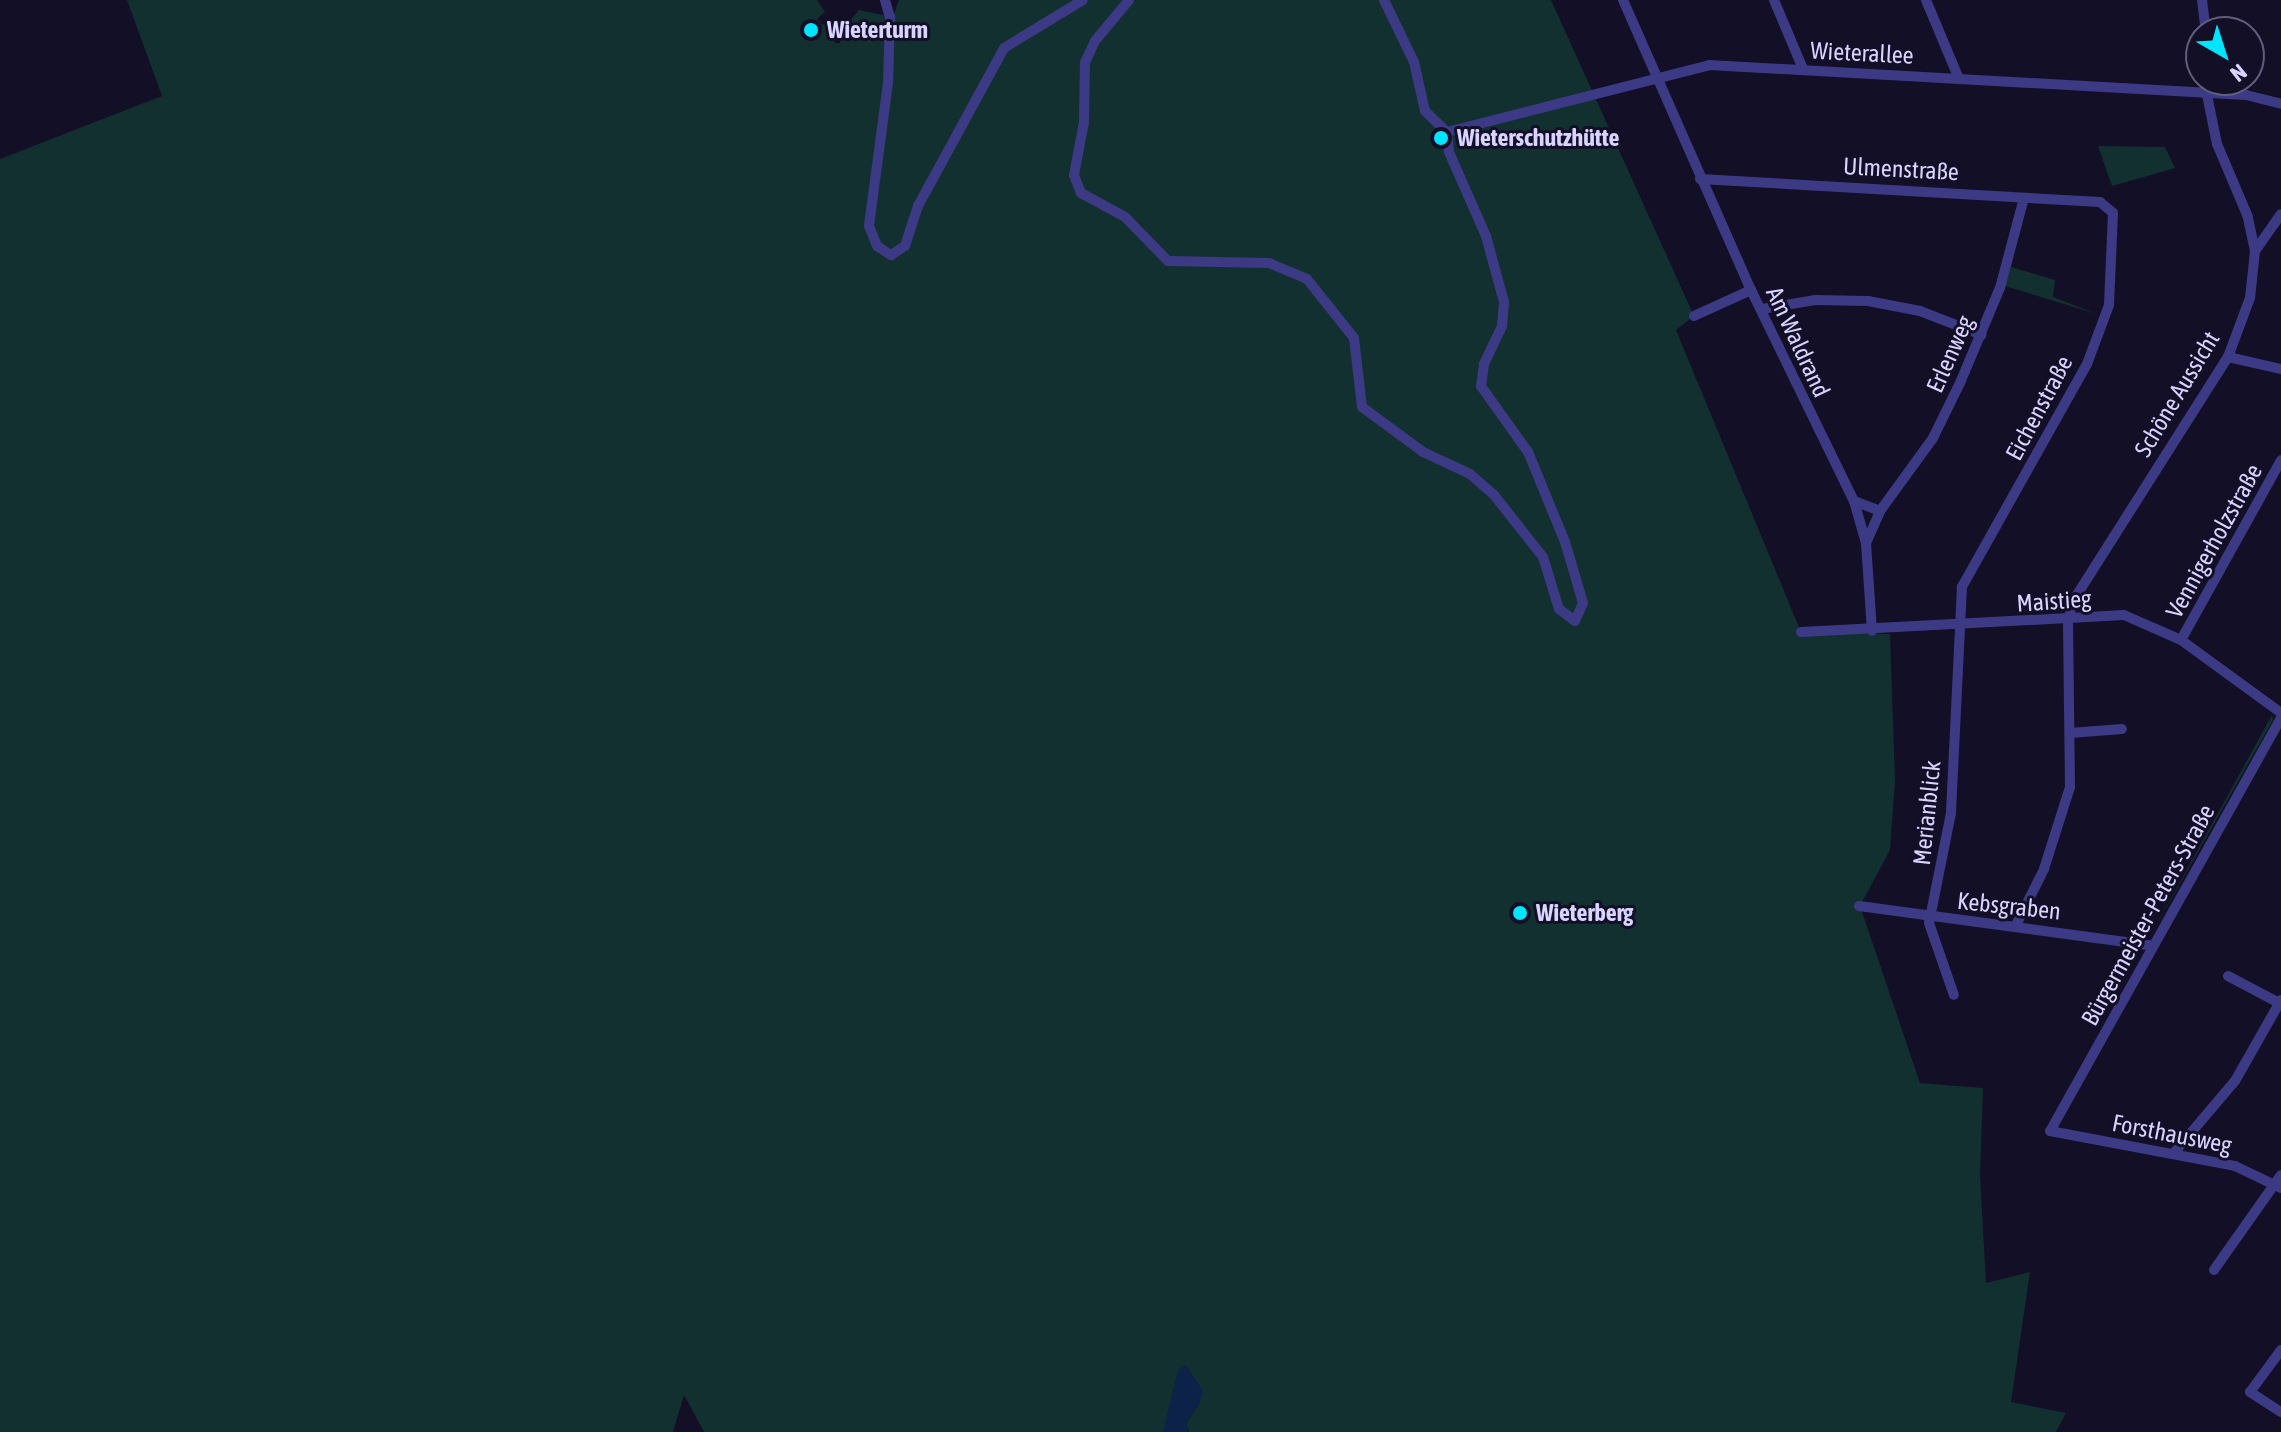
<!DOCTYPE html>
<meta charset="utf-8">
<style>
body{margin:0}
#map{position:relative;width:2281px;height:1432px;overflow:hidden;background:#130f26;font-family:"Asap Condensed",sans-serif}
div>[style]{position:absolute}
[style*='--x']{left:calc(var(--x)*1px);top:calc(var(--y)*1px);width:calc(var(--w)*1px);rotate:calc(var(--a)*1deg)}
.green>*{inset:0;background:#12302f}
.water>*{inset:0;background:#0c2248}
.street>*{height:10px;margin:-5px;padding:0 5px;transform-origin:5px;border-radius:5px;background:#3d3a85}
.dots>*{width:22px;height:22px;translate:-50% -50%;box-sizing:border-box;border:4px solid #130f26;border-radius:50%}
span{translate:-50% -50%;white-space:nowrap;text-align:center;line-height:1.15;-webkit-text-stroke:6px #130f26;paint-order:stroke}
.poi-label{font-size:24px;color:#d9d4ff;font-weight:700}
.left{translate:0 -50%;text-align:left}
.street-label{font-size:24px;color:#d9d4ff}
.north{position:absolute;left:2185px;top:16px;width:80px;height:80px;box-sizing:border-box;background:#130f26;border:2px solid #625e7d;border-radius:50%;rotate:141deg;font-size:22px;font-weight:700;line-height:32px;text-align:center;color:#d9d4ff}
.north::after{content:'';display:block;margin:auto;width:28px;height:36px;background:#00e5ff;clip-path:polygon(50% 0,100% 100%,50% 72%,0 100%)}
</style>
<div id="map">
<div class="green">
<div style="clip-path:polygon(127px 0,817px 0,825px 12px,817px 19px,822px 25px,827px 22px,835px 43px,840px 43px,840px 32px,859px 10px,893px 17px,899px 0,1551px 0,1694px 316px,1676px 330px,1801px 632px,1890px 634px,1895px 780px,1890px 850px,1860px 906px,1920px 1083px,1983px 1088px,1980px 1175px,1986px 1283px,2030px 1272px,2011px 1402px,2066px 1413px,2056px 1432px,1189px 1432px,1186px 1423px,1199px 1404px,1163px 1432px,704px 1432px,684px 1395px,673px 1432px,0 1432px,0 159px,162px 96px)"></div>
<div style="clip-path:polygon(2098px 146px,2165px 147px,2175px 168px,2112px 186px)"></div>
<div style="clip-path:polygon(2011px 267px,2055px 280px,2053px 297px,2097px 314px,2005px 286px)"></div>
<div style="clip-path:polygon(2272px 715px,2273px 720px,2149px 938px)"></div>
</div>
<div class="water">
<div style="clip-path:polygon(1186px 1365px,1203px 1391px,1199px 1404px,1186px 1423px,1189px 1432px,1163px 1432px,1178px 1370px)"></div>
</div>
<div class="street">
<div style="--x:885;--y:0;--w:18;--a:74"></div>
<div style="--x:890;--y:17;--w:66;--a:91.7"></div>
<div style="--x:888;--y:83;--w:144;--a:97.6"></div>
<div style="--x:869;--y:226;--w:22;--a:68"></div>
<div style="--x:877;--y:246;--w:17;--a:33"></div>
<div style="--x:891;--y:255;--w:17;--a:-33"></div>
<div style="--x:905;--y:246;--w:42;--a:-72"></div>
<div style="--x:918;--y:206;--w:180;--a:-61.4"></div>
<div style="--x:1004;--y:48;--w:92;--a:-31.3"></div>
<div style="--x:1129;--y:0;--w:53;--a:129.7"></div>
<div style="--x:1095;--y:41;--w:23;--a:115"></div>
<div style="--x:1085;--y:62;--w:60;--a:91"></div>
<div style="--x:1084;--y:122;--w:54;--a:100.7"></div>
<div style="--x:1074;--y:175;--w:19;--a:69"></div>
<div style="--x:1081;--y:193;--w:50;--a:28.6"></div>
<div style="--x:1125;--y:217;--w:62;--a:45.7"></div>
<div style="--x:1168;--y:261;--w:101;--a:1.1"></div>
<div style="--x:1269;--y:263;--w:41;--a:22.8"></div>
<div style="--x:1307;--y:279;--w:75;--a:51.5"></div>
<div style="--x:1354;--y:338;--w:69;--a:83.4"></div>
<div style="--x:1362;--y:407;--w:76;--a:36.4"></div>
<div style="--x:1423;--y:452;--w:52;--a:25.1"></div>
<div style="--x:1470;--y:474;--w:32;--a:41"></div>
<div style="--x:1494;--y:495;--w:79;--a:51.7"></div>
<div style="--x:1543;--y:557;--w:54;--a:72.9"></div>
<div style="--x:1559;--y:609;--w:20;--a:37"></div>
<div style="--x:1575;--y:621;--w:20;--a:-66"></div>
<div style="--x:1583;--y:603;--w:64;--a:-106.4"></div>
<div style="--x:1565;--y:542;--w:97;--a:-112.3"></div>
<div style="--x:1528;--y:452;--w:81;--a:-125.5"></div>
<div style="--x:1481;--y:386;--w:22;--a:-82"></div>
<div style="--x:1484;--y:364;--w:42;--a:-64.7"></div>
<div style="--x:1502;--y:326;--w:24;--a:-85"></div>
<div style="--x:1504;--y:302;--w:68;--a:-105.3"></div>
<div style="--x:1486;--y:236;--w:92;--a:-113.8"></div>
<div style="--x:1449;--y:152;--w:20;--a:-96"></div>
<div style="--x:1384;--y:0;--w:69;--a:64.2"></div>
<div style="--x:1414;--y:62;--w:50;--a:77.3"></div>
<div style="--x:1425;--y:111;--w:30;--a:44"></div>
<div style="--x:1623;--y:0;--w:317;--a:66.2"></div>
<div style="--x:1751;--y:290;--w:235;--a:64"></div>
<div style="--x:1854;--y:501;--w:44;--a:74.1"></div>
<div style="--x:1866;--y:543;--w:88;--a:86.1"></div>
<div style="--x:1774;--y:0;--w:75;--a:67.2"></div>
<div style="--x:1926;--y:0;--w:86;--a:67.3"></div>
<div style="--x:2202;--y:0;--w:32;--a:83"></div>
<div style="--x:1447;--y:132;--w:270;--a:-14.3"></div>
<div style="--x:1709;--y:65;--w:538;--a:3.2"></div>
<div style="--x:2246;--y:95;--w:36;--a:14"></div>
<div style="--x:1700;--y:179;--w:401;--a:3.3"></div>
<div style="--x:2100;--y:202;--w:17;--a:40"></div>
<div style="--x:2113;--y:213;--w:92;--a:92.5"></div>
<div style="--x:2109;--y:305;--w:63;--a:110.4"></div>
<div style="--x:2087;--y:364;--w:256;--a:119.3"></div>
<div style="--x:1962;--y:587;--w:226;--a:92.8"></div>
<div style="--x:1951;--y:813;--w:112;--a:101.3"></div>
<div style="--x:1929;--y:923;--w:76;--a:70.9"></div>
<div style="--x:2255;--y:251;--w:45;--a:-54.9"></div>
<div style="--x:1762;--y:309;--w:54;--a:-9.6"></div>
<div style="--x:1815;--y:300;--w:53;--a:1.1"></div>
<div style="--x:1868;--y:301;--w:53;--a:10.9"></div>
<div style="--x:1920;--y:311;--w:66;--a:21.2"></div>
<div style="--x:1694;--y:316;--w:63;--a:-24.5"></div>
<div style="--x:2228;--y:357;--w:54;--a:12.8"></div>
<div style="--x:1854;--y:501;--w:28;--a:21"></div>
<div style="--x:1866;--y:543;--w:35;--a:-66"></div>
<div style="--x:1880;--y:511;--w:90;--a:-54"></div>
<div style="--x:1933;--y:438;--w:61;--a:-63.9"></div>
<div style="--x:1960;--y:383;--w:103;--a:-67.2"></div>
<div style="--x:2000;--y:288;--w:93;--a:-75.1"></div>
<div style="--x:1801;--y:632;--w:323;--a:-3"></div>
<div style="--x:2124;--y:615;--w:62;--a:23.7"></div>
<div style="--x:2181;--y:640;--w:124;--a:36.1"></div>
<div style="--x:2181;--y:640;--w:206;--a:-60.9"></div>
<div style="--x:2281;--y:718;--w:473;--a:119.2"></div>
<div style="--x:2050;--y:1131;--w:188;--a:10.7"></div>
<div style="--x:2235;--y:1166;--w:51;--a:25.6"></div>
<div style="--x:2070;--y:733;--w:52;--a:-4.4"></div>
<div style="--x:1859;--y:906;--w:297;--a:7.7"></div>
<div style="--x:2015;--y:927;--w:65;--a:-63.4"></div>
<div style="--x:2044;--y:869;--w:86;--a:-72.4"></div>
<div style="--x:2070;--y:787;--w:166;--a:-90.7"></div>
<div style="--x:2068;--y:621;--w:21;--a:-76"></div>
<div style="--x:2073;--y:601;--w:289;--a:-57.6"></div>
<div style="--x:2228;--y:357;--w:63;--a:-69.6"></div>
<div style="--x:2250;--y:298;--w:47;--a:-83.9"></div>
<div style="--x:2255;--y:251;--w:35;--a:-102"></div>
<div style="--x:2248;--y:217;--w:79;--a:-113"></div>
<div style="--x:2217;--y:144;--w:65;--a:-101.5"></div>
<div style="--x:2228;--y:976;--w:60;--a:27.8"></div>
<div style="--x:2173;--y:1154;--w:96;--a:-49.7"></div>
<div style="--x:2235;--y:1081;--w:93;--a:-60.4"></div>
<div style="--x:2214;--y:1270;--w:116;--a:-54.8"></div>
<div style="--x:2281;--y:1350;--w:52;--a:126.4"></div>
<div style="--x:2250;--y:1392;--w:37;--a:33"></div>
</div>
<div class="dots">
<div style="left:811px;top:30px;background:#00e5ff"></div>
<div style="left:1441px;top:138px;background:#00e5ff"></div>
<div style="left:1520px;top:913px;background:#00e5ff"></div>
</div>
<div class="poi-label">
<span class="left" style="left:827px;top:30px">Wieterturm</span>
<span class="left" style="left:1457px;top:138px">Wieterschutzhütte</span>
<span class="left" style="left:1536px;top:913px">Wieterberg</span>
</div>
<div class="street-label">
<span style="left:1862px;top:53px;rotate:3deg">Wieterallee</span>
<span style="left:1901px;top:169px;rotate:3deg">Ulmenstraße</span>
<span style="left:1798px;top:342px;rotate:65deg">Am Waldrand</span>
<span style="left:1950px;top:354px;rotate:-66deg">Erlenweg</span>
<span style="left:2177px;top:394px;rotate:-59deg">Schöne Aussicht</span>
<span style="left:2039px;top:408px;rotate:-62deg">Eichenstraße</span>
<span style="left:2214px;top:541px;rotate:-61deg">Vennigerholzstraße</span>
<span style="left:2054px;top:601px;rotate:-4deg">Maistieg</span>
<span style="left:1927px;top:813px;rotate:-84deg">Merianblick</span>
<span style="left:2009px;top:906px;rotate:6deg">Kebsgraben</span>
<span style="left:2148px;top:915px;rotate:-61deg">Bürgermeister-Peters-Straße</span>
<span style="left:2172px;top:1134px;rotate:11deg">Forsthausweg</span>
</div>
<div class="north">N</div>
</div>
